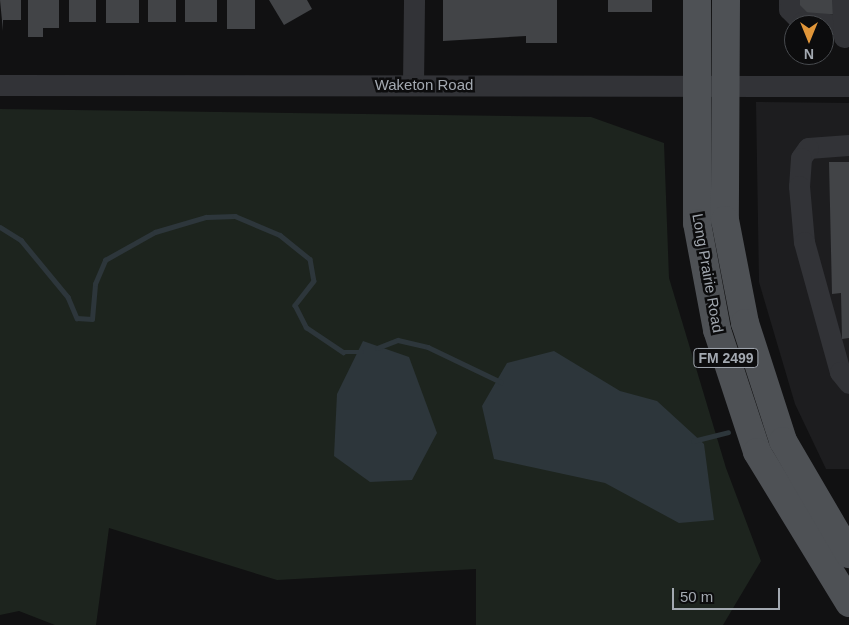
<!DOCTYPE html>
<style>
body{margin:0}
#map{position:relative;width:849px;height:625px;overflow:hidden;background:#111112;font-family:Arial,sans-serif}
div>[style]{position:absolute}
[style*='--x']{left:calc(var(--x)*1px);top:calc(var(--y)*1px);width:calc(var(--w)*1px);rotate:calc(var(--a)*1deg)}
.built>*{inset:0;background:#1d1d1f}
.green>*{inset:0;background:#1d241e}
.water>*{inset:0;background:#2d363b}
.stream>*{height:4.5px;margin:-2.25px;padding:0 2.25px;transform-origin:2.25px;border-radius:2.25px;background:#2d363b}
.building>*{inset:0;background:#424447;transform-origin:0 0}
.minor>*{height:21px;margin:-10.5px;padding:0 10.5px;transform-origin:10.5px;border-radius:10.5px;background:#323337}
.major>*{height:28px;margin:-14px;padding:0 14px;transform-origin:14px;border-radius:14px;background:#4e5155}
span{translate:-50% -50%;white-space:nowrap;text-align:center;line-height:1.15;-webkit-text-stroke:5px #0c0c0d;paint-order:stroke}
.shield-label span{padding:1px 4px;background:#0c0c0d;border:1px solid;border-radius:4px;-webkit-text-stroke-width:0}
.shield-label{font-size:14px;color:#a3a9b1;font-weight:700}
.street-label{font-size:15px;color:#a3a9b1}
.north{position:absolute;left:784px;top:15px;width:50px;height:50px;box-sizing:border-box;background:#0c0c0d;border:1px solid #484b4f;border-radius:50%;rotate:180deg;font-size:14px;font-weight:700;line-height:20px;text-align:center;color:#a3a9b1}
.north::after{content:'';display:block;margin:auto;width:18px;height:22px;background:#e19639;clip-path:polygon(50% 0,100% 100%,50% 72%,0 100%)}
.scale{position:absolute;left:672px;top:588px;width:108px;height:22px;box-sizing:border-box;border:2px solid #a3a9b1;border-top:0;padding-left:6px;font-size:15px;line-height:18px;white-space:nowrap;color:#a3a9b1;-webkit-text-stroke:4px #0c0c0d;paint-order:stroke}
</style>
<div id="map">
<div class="built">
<div style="clip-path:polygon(756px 102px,849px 103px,849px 469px,826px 469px,795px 404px,759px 282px)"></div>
</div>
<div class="green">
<div style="clip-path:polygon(0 109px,591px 117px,664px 143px,669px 278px,726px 468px,761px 561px,723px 625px,476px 625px,476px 569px,277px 580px,109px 528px,96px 625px,55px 625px,19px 611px,0 615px)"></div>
</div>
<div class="water">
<div style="clip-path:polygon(363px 341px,409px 357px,437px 433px,412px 480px,370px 482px,334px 456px,337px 394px)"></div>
<div style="clip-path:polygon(554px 351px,620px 391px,657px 401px,704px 444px,714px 520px,679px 523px,605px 483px,494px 459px,482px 406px,507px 363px)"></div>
</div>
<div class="stream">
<div style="--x:0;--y:227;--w:25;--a:32"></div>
<div style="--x:21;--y:240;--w:74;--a:50.5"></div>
<div style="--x:68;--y:297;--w:23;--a:67"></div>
<div style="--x:77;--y:318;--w:15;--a:4"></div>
<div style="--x:92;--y:319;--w:35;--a:-85"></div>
<div style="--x:95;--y:284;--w:26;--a:-67"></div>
<div style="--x:105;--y:260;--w:57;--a:-29.2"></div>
<div style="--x:155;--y:232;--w:53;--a:-16.4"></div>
<div style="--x:206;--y:217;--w:29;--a:-2"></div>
<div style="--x:235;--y:216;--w:49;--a:22.9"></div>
<div style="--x:280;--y:235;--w:38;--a:39"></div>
<div style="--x:310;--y:259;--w:22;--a:80"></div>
<div style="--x:314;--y:281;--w:31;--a:128"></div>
<div style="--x:295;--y:305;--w:25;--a:63"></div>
<div style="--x:306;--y:327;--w:45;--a:34"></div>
<div style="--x:343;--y:352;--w:19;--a:0"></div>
<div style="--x:377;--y:348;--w:22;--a:-21"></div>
<div style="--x:398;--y:340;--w:31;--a:13"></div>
<div style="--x:428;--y:347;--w:81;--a:25.6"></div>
<div style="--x:693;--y:441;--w:36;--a:-14"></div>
</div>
<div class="building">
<div style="clip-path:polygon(0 0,21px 0,21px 20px,3px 20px,3px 31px)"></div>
<div style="clip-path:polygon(28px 0,59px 0,59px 28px,43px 28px,43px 37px,28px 37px)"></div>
<div style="left:69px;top:0;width:27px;height:22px"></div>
<div style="left:106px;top:0;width:33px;height:23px"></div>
<div style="left:148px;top:0;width:28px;height:22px"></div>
<div style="left:185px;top:0;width:32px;height:22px"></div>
<div style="left:227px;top:0;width:28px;height:29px"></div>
<div style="clip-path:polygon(269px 0,307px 0,312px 9px,284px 25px)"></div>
<div style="clip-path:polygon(443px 0,557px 0,557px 43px,526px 43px,526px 36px,443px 41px)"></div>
<div style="left:608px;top:0;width:44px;height:12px"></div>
<div style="left:797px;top:0;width:40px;height:14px"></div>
<div style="clip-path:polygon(829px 162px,849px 162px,849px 338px,842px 339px,841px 293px,832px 294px)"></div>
</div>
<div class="minor">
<div style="--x:789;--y:0;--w:9;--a:90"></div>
<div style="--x:789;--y:9;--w:18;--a:45"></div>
<div style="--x:802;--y:22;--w:40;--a:4.3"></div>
<div style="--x:842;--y:0;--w:37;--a:87"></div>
<div style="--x:413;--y:84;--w:84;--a:-89.3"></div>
<div style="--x:0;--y:85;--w:849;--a:0.07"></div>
<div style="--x:849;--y:145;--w:41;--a:175.8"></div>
<div style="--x:808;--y:148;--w:12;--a:125"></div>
<div style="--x:801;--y:158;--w:28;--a:94"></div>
<div style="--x:799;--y:186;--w:56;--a:84.9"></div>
<div style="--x:804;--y:242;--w:135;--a:74.5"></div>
<div style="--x:840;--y:372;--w:14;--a:51"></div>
</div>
<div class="major">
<div style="--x:697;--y:0;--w:223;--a:90"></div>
<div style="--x:697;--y:223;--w:109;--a:79.4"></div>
<div style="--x:717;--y:330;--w:128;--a:71.8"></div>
<div style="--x:757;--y:452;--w:177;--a:58.6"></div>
<div style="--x:726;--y:0;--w:220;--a:90.3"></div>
<div style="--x:725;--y:220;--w:105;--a:79"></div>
<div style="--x:745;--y:323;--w:124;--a:72.1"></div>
<div style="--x:783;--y:441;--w:131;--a:59.7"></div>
</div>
<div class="shield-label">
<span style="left:726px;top:358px">FM 2499</span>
</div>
<div class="street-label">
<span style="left:424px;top:85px">Waketon Road</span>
<span style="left:708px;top:273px;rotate:80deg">Long Prairie Road</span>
</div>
<div class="north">N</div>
<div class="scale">50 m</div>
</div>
